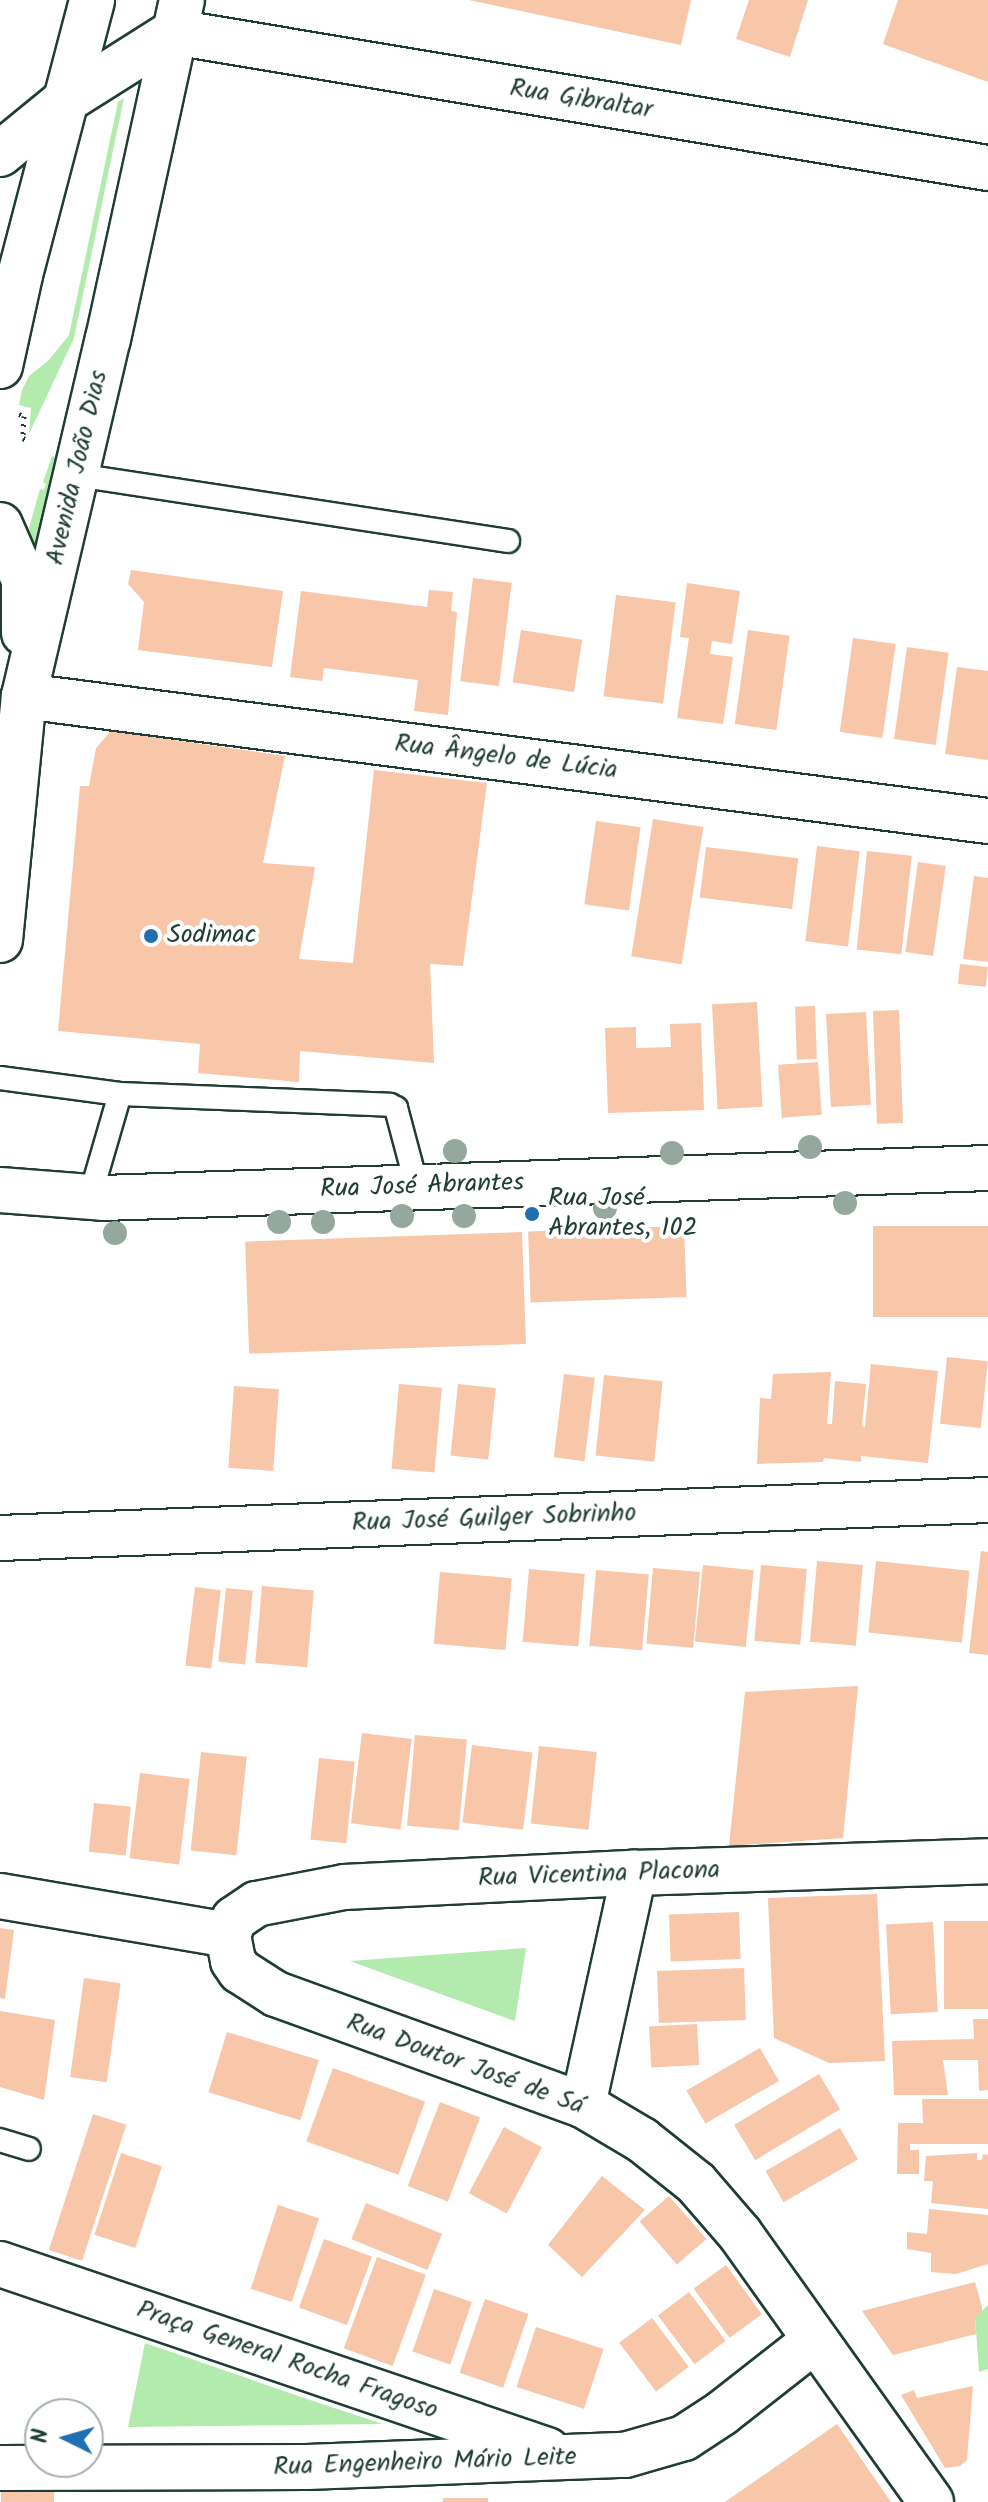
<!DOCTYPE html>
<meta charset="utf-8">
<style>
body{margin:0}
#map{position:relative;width:988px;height:2502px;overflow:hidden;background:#fff;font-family:Kalam,sans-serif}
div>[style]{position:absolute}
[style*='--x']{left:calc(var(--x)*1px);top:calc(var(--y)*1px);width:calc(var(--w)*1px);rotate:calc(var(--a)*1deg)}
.green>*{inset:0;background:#b3eaad}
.building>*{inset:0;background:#f8c6a8;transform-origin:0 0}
.path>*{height:5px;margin-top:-2.5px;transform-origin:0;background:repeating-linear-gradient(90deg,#1f3d34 0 2px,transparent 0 8px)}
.roads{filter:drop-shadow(2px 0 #1f3d34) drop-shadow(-2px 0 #1f3d34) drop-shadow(0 2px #1f3d34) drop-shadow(0 -2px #1f3d34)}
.service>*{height:22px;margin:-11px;padding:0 11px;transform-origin:11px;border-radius:11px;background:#fff}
.minor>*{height:44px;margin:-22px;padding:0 22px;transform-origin:22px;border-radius:22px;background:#fff}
.primary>*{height:44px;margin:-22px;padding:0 22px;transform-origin:22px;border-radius:22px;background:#fff}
.trees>*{width:24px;height:24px;margin:-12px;border-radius:50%;background:#94a89d}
.dots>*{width:22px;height:22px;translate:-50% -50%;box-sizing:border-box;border:4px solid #fff;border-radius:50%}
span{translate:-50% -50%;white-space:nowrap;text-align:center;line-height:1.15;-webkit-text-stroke:8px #fff;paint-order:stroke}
.street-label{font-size:26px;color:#1f3d34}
.poi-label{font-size:26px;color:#1f3d34}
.left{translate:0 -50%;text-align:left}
.north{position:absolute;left:24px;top:2398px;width:80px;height:80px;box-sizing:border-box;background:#fff;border:2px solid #a5b1ae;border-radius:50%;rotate:275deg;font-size:22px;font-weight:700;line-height:32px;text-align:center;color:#1f3d34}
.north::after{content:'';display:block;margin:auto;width:28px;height:36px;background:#1f6fb2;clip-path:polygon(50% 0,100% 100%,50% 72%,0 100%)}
</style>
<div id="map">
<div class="green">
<div style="clip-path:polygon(124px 98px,74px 338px,29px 434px,31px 408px,19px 405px,22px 390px,29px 376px,48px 361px,69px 335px,118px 102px)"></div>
<div style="clip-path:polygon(52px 456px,68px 461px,39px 558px,33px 549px,29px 528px,40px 489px,44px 490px,46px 484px,43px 482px)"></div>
<div style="clip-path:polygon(526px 1948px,515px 2021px,350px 1961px)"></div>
<div style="clip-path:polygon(988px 2305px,988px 2369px,979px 2372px,975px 2317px)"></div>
<div style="clip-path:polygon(145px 2343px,313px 2401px,383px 2424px,128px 2427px)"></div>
</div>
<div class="building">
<div style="clip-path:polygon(469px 0,691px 0,681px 45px)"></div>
<div style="clip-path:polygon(749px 0,808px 0,790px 57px,736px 39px)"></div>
<div style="clip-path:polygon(898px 0,988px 0,988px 82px,883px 44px)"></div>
<div style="clip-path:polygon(131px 570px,283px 591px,272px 667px,138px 650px,144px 602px,128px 584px)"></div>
<div style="left:473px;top:578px;width:39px;height:104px;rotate:7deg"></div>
<div style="clip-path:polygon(687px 583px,740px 591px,732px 644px,712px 641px,710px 654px,733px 657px,723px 724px,677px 718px,689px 638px,680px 637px)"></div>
<div style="clip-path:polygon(429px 590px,453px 592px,451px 611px,457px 612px,448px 715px,414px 711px,418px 680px,324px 668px,322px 681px,290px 677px,301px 591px,427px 607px)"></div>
<div style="left:616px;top:595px;width:60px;height:102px;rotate:7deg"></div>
<div style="left:521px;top:630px;width:62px;height:53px;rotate:9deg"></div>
<div style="left:748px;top:630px;width:42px;height:95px;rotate:8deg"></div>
<div style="left:853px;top:638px;width:43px;height:95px;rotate:8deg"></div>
<div style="left:907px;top:647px;width:42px;height:93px;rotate:8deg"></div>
<div style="clip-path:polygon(957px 667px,988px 671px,988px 760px,945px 754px)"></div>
<div style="clip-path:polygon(111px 731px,285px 756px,263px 863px,315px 867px,299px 959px,353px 963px,374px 770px,487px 783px,463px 966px,430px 964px,434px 1063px,300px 1051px,299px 1082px,198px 1073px,200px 1044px,58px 1031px,80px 786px,89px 786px,96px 748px)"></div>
<div style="left:653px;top:819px;width:51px;height:139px;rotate:9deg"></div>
<div style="left:596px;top:821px;width:45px;height:84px;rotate:8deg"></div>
<div style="left:817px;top:846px;width:43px;height:96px;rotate:7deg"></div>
<div style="left:706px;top:847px;width:93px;height:51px;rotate:7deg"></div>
<div style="left:867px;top:851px;width:45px;height:99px;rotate:6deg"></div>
<div style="left:918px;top:862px;width:28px;height:91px;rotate:8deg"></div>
<div style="clip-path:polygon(974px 876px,988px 878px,988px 962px,963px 959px)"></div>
<div style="left:960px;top:964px;width:28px;height:20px;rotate:6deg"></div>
<div style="left:757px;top:1002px;width:105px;height:45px;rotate:87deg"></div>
<div style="left:815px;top:1006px;width:53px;height:20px;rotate:88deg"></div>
<div style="left:899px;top:1010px;width:113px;height:26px;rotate:88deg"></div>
<div style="left:866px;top:1012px;width:93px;height:40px;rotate:87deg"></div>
<div style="clip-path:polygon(701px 1023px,704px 1110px,608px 1113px,605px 1028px,636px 1027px,636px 1048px,671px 1047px,670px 1024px)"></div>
<div style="left:818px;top:1062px;width:53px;height:40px;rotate:86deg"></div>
<div style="left:684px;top:1226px;width:71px;height:156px;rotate:88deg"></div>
<div style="left:988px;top:1226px;width:91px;height:115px;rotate:90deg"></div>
<div style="left:522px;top:1232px;width:112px;height:277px;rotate:88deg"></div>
<div style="left:947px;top:1357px;width:41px;height:67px;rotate:6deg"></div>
<div style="clip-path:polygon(871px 1364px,938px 1371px,928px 1463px,861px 1456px,861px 1462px,824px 1458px,823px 1462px,757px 1464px,760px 1398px,771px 1399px,773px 1374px,831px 1372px,827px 1424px,832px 1424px,835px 1381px,866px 1384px,862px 1426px,865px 1427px)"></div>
<div style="left:564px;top:1374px;width:31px;height:84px;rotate:7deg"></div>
<div style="left:604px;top:1375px;width:59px;height:81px;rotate:6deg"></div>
<div style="left:399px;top:1384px;width:43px;height:85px;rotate:5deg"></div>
<div style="left:458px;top:1384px;width:38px;height:72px;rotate:6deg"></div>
<div style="left:234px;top:1386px;width:45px;height:82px;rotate:4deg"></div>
<div style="clip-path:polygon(981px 1551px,988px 1552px,988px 1655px,969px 1653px)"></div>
<div style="left:817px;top:1561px;width:46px;height:81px;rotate:5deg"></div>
<div style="left:876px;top:1561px;width:94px;height:72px;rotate:6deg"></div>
<div style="left:703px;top:1565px;width:51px;height:77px;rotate:6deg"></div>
<div style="left:761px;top:1565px;width:46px;height:76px;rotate:5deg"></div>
<div style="left:653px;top:1568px;width:47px;height:76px;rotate:5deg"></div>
<div style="left:529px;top:1569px;width:56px;height:73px;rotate:5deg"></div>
<div style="left:596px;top:1570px;width:53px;height:76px;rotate:5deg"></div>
<div style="left:440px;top:1572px;width:72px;height:72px;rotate:5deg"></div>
<div style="left:262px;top:1586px;width:52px;height:77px;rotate:5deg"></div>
<div style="left:195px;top:1587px;width:26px;height:79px;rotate:7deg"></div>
<div style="left:226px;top:1588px;width:27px;height:74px;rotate:6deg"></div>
<div style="clip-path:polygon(858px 1686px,843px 1838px,729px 1846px,745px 1692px)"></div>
<div style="left:362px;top:1733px;width:50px;height:91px;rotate:7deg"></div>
<div style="left:415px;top:1735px;width:52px;height:91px;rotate:5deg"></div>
<div style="left:472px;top:1745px;width:61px;height:78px;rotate:7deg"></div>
<div style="left:539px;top:1746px;width:58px;height:78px;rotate:6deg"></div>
<div style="left:201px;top:1752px;width:46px;height:99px;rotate:6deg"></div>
<div style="left:319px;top:1758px;width:36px;height:82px;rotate:6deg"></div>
<div style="left:140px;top:1773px;width:50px;height:86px;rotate:7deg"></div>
<div style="left:94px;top:1803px;width:37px;height:49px;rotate:6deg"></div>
<div style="clip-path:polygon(877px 1894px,885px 2061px,829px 2063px,774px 2038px,768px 1898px)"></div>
<div style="left:739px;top:1912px;width:47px;height:70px;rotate:88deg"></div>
<div style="left:988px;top:1921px;width:88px;height:44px;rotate:90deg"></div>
<div style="left:933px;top:1922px;width:90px;height:47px;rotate:87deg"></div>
<div style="clip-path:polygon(0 1928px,14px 1930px,5px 1999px,0 1998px)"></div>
<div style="left:744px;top:1968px;width:52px;height:87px;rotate:88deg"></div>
<div style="left:84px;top:1978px;width:37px;height:100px;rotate:8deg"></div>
<div style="clip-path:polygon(0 2011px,55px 2020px,44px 2100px,0 2087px)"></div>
<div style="clip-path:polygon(973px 2019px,988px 2019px,988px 2090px,979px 2091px,978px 2060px,943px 2060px,948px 2095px,894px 2095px,892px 2041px,974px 2039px)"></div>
<div style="left:697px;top:2024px;width:41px;height:48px;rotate:87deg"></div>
<div style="left:227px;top:2032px;width:96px;height:63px;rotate:17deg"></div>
<div style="left:760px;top:2048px;width:38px;height:85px;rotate:60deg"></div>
<div style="left:333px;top:2068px;width:98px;height:78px;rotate:20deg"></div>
<div style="left:819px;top:2074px;width:41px;height:99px;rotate:59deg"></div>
<div style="clip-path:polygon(922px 2099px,988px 2099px,988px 2144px,910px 2144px,910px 2150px,919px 2150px,919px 2174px,897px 2174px,898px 2123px,923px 2123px)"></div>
<div style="left:440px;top:2102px;width:43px;height:90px;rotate:21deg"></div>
<div style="left:93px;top:2114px;width:35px;height:143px;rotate:18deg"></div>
<div style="left:504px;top:2127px;width:43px;height:75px;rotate:28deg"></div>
<div style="left:840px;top:2128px;width:36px;height:86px;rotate:60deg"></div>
<div style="left:121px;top:2153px;width:43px;height:86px;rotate:18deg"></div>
<div style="clip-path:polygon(977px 2153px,977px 2160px,982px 2160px,983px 2154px,988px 2155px,988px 2209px,931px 2203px,933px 2181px,924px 2181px,926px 2156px)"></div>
<div style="clip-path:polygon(602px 2176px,645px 2210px,582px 2277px,548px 2245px)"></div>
<div style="left:669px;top:2196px;width:57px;height:39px;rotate:49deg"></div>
<div style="left:366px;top:2203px;width:82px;height:39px;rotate:22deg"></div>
<div style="left:278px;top:2205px;width:43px;height:88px;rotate:18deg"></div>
<div style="clip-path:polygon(929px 2209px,988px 2215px,988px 2264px,956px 2274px,931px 2272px,931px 2253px,907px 2249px,907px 2232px,927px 2234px)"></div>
<div style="left:324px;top:2239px;width:51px;height:73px;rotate:20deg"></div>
<div style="left:377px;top:2257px;width:52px;height:97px;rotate:20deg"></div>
<div style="left:726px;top:2265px;width:61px;height:40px;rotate:54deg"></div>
<div style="clip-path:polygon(975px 2282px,982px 2307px,982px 2313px,975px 2317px,976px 2334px,893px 2355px,862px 2311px)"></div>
<div style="left:434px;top:2289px;width:40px;height:66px;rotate:19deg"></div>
<div style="left:689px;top:2292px;width:61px;height:39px;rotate:53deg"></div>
<div style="left:485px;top:2299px;width:46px;height:78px;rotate:19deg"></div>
<div style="left:652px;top:2318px;width:61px;height:41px;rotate:53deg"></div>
<div style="left:536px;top:2327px;width:71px;height:63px;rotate:18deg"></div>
<div style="clip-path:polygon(973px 2386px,967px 2460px,960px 2466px,945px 2468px,901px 2395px,914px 2390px,917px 2398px)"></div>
<div style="clip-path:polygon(837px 2424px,891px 2502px,725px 2502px)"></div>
<div style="left:54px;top:2489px;width:13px;height:53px;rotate:90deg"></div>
<div style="left:443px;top:2498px;width:45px;height:4px"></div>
</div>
<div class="path">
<div style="--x:19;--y:414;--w:5;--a:22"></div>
<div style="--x:24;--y:416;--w:22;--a:93"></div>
<div style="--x:23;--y:438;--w:6;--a:31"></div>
</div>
<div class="roads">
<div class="service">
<div style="--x:77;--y:475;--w:436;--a:8.7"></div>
<div style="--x:0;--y:1078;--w:121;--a:7.6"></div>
<div style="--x:90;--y:1197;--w:107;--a:-73.8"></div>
<div style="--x:120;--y:1094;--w:270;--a:2.3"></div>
<div style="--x:390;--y:1105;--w:7;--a:27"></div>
<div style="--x:396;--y:1108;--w:82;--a:75.1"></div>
<div style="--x:0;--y:2140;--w:30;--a:17"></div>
</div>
<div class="minor">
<div style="--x:174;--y:32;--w:825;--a:9.49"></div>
<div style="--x:24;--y:696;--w:972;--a:7.39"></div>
<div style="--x:0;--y:1190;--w:103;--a:4.4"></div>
<div style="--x:103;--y:1198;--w:886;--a:-1.94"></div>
<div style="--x:0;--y:1538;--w:989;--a:-2.2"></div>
<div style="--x:0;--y:1896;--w:231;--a:9.7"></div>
<div style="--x:228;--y:1935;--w:26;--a:79"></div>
<div style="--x:233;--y:1961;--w:12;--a:55"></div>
<div style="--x:240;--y:1971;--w:43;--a:32.6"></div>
<div style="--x:276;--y:1994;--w:326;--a:19.9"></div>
<div style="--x:583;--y:2105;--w:69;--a:30.7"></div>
<div style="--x:642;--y:2140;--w:69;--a:38.5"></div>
<div style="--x:696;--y:2183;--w:67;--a:49.2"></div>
<div style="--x:740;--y:2234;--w:329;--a:54.5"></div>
<div style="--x:228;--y:1935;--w:17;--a:-69"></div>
<div style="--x:234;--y:1919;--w:27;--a:-34"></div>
<div style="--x:256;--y:1904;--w:90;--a:-10.9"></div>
<div style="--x:344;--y:1887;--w:290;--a:-2.8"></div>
<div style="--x:634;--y:1873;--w:354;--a:-1.9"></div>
<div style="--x:583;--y:2105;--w:238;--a:-77.6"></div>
<div style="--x:0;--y:2264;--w:578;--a:18.78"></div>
<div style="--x:0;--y:2468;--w:307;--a:-0.2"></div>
<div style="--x:307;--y:2467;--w:318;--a:-2.2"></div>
<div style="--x:625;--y:2455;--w:61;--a:-16.1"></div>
<div style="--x:684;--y:2438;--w:45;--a:-33.3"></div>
<div style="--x:722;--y:2413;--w:118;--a:-38.1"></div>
</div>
<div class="primary">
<div style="--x:0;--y:154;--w:84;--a:-39.2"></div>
<div style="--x:65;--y:101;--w:129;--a:-32.3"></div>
<div style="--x:0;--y:366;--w:93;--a:-77.6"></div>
<div style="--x:20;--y:275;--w:284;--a:-75.3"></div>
<div style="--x:0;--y:525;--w:60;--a:66.4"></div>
<div style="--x:24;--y:580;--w:53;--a:90"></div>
<div style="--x:0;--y:940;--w:245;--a:-84.4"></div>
<div style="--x:24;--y:696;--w:367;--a:-76.8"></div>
<div style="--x:108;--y:339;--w:347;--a:-77.7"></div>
</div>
</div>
<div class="trees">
<div style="left:810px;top:1147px"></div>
<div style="left:455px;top:1151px"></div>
<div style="left:672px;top:1153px"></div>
<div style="left:845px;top:1203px"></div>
<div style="left:605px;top:1208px"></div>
<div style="left:402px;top:1216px"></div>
<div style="left:464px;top:1216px"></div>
<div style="left:279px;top:1222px"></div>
<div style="left:323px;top:1222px"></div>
<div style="left:115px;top:1233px"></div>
</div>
<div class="dots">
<div style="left:151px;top:936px;background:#1f6fb2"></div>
<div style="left:532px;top:1214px;background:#1f6fb2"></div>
</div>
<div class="street-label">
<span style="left:581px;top:100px;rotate:9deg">Rua Gibraltar</span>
<span style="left:78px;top:468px;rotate:-77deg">Avenida João Dias</span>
<span style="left:506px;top:758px;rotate:7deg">Rua Ângelo de Lúcia</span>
<span style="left:422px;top:1187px;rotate:-2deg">Rua José Abrantes</span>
<span style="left:494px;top:1519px;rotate:-2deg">Rua José Guilger Sobrinho</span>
<span style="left:599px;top:1875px;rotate:-2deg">Rua Vicentina Placona</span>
<span style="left:465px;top:2065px;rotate:20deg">Rua Doutor José de Sá</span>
<span style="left:287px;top:2361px;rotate:19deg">Praça General Rocha Fragoso</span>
<span style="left:425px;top:2463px;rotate:-2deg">Rua Engenheiro Mário Leite</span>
</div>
<div class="poi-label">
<span class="left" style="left:167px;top:936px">Sodimac</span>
<span class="left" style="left:548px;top:1214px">Rua José<br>Abrantes, 102</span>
</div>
<div class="north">N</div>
</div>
